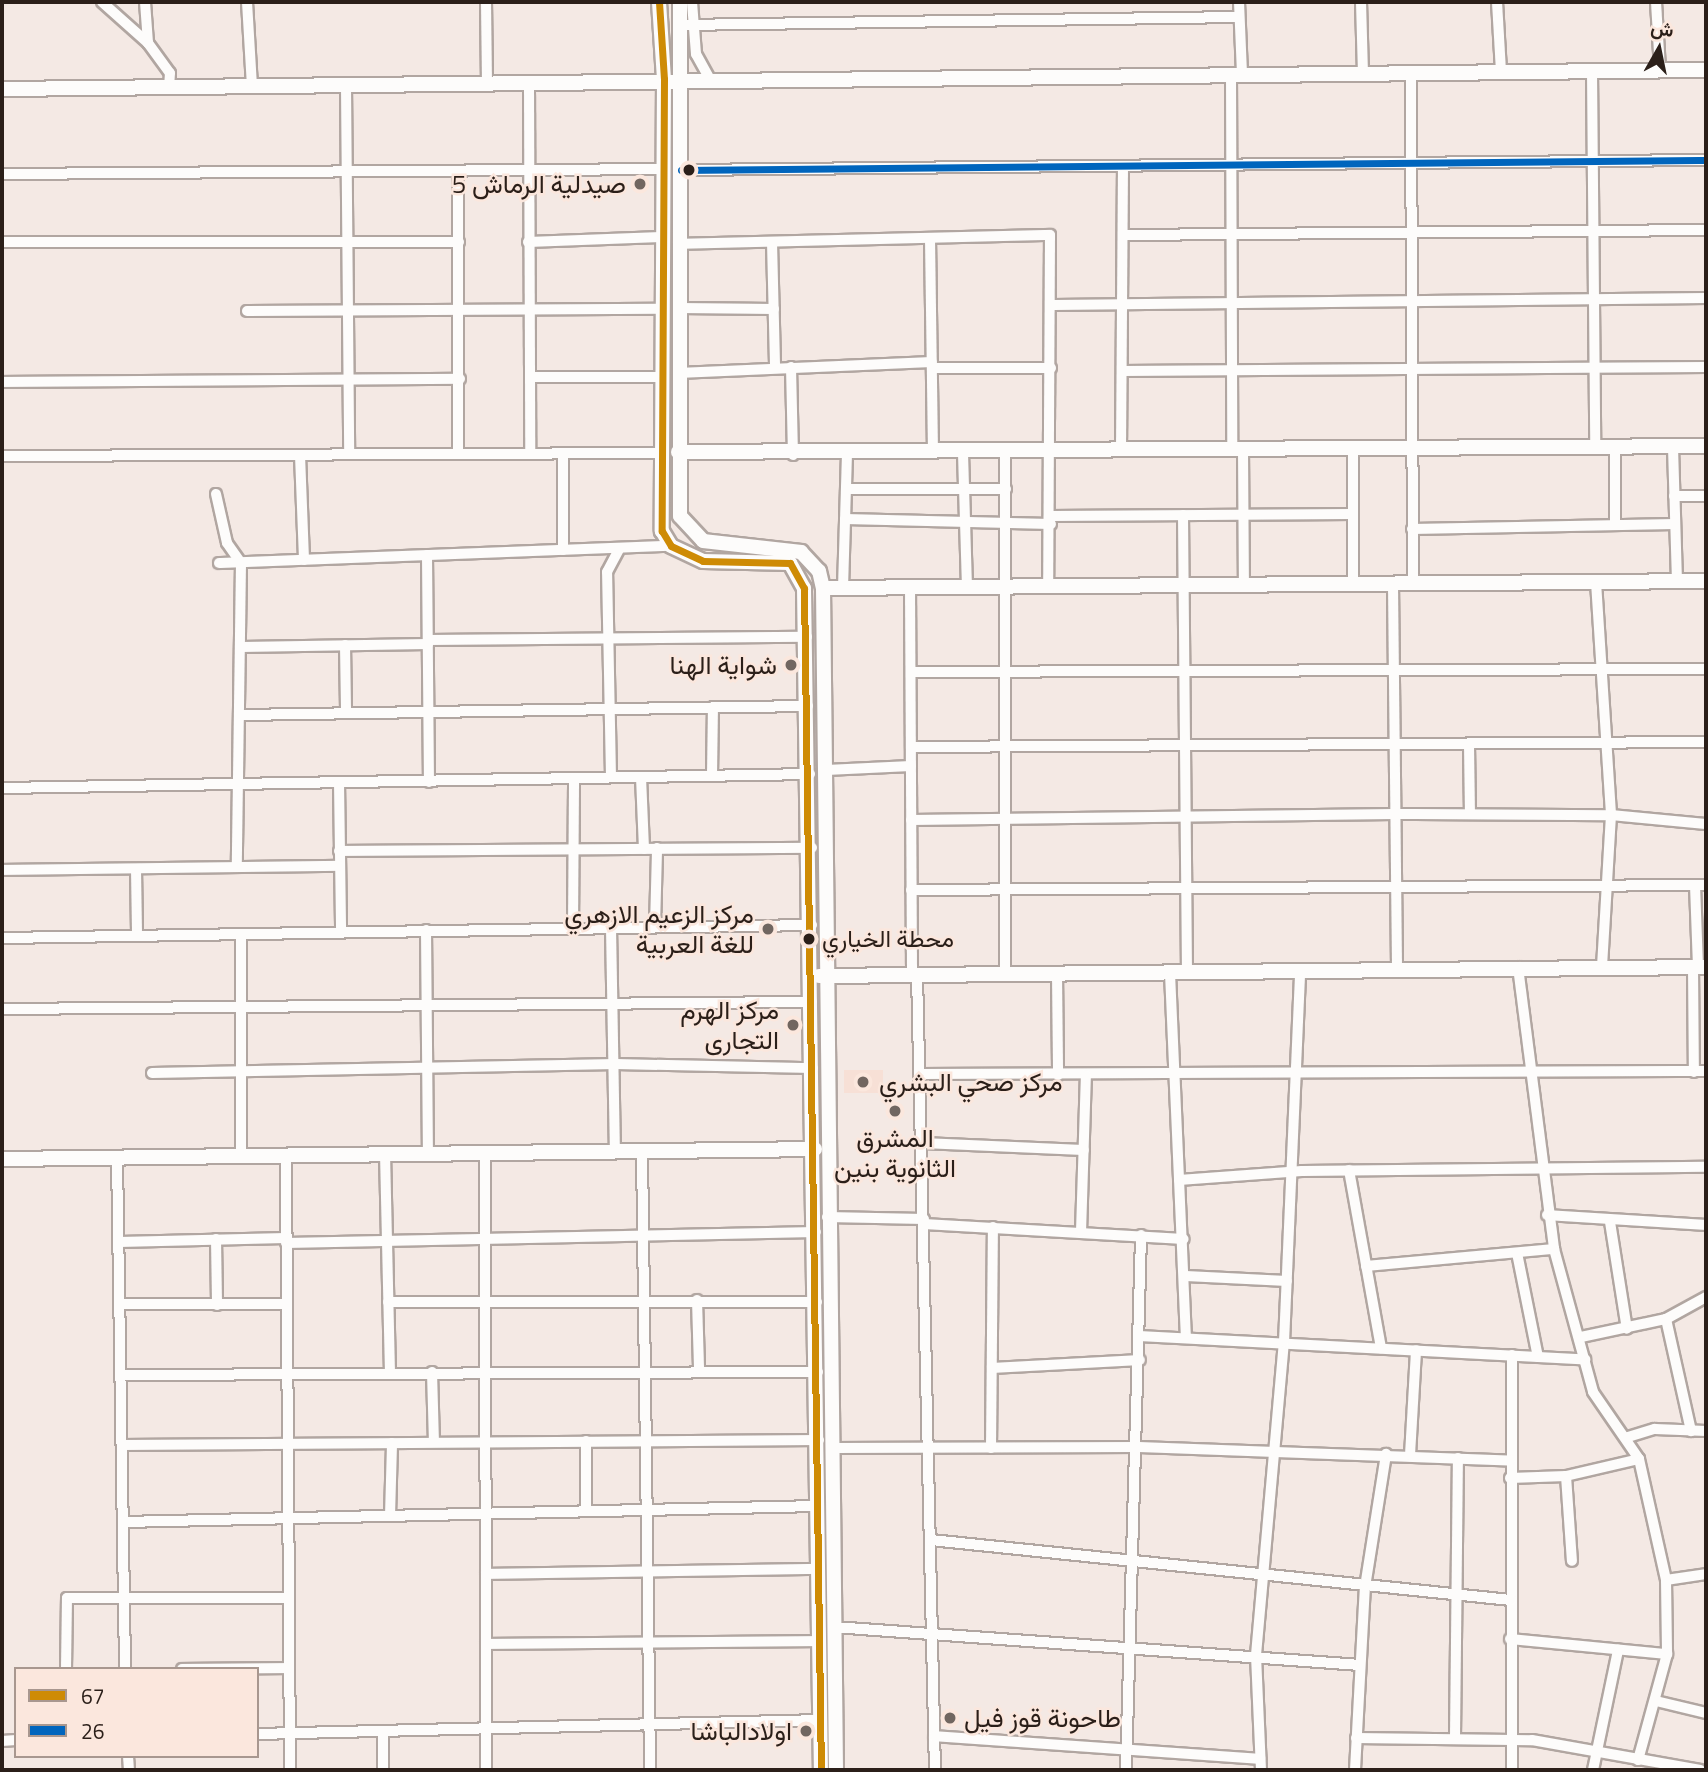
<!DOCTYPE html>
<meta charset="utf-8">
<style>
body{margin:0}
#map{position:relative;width:1708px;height:1772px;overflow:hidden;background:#f4e9e4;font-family:"Titillium Web",Vazirmatn,sans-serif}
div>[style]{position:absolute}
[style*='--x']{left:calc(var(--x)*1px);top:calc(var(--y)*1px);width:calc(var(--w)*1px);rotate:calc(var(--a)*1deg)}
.built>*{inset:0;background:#f7e0d6;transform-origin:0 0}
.roads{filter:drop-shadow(2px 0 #b1a6a1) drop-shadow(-2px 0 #b1a6a1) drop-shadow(0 2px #b1a6a1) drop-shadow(0 -2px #b1a6a1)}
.minor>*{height:10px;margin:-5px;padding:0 5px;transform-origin:5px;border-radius:5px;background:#fdfcfb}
.tertiary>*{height:14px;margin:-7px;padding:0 7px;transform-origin:7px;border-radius:7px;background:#fdfcfb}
.bus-1>*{height:7px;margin:-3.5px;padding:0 3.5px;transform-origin:3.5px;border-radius:3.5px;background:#ce8b05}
.bus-2>*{height:7px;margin:-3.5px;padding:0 3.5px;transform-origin:3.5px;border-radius:3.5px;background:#0065bd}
.dots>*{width:19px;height:19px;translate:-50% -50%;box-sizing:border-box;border:4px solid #fbe7dd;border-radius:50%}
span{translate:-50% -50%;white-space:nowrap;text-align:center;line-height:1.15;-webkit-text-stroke:5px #fbe7dd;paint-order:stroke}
.bus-label{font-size:24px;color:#2b1f19}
.left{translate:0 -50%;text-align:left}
.poi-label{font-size:26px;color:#2b1f19}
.right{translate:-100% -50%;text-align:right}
.frame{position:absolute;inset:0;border:4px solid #2b1f19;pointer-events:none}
.legend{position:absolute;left:14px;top:1667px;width:245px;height:91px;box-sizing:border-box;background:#fbe7dd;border:2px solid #a8978f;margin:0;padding:9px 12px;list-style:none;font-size:21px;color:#2b1f19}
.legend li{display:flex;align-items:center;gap:14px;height:35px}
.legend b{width:35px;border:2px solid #a8978f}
.north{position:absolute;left:1624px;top:14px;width:70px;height:70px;-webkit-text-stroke:5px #fbe7dd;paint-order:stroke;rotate:9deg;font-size:19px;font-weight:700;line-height:28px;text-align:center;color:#2b1f19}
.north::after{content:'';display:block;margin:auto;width:24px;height:32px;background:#2b1f19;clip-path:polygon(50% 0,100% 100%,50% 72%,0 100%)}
</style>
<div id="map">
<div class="built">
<div style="left:844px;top:1070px;width:39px;height:23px"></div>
</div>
<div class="roads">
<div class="minor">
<div style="--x:102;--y:2;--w:62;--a:41.7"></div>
<div style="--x:145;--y:2;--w:41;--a:85.8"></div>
<div style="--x:148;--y:43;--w:37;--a:54"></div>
<div style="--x:170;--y:73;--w:14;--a:94"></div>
<div style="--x:247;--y:2;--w:85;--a:86.6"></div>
<div style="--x:486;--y:2;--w:83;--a:89.3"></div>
<div style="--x:692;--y:2;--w:52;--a:85.6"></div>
<div style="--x:696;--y:54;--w:29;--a:61"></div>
<div style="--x:1239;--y:2;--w:72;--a:87.6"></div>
<div style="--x:1361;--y:2;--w:71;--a:88.4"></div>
<div style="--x:1497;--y:2;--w:70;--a:86.7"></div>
<div style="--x:1656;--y:2;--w:68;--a:86.6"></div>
<div style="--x:681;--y:25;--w:558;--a:-0.82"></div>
<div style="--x:1592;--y:71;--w:376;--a:89.5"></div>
<div style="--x:1411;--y:73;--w:510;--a:89.78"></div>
<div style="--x:1231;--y:74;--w:376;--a:89.8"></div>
<div style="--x:529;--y:85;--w:368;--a:89.8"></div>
<div style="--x:346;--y:86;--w:368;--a:89.5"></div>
<div style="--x:681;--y:170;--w:1025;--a:-0.56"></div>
<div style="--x:458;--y:172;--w:282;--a:90"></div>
<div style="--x:2;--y:174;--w:660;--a:-0.43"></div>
<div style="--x:1123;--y:235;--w:583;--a:-0.49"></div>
<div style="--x:930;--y:238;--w:214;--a:89.2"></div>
<div style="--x:2;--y:242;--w:457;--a:0"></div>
<div style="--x:528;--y:242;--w:133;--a:-2.2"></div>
<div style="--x:772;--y:242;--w:126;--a:88.6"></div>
<div style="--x:678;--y:244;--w:372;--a:-1.4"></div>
<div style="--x:1050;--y:235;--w:351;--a:90.3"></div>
<div style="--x:1054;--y:305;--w:652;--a:-0.62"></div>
<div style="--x:679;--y:308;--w:95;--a:0.6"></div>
<div style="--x:247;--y:311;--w:415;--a:-0.3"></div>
<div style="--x:791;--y:367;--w:88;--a:88.7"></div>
<div style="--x:932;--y:368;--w:119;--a:0"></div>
<div style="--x:1122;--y:371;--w:584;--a:-0.39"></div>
<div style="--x:678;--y:373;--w:254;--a:-2.5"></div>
<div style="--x:530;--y:377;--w:131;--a:0"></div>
<div style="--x:2;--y:382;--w:458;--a:-0.4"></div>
<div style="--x:1615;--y:447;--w:78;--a:90"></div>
<div style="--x:1673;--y:447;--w:135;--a:88.3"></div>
<div style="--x:1353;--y:448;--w:136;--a:90"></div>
<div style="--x:1243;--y:450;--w:135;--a:89.6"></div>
<div style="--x:1121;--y:451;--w:285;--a:-89.6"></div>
<div style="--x:563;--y:453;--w:97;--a:90"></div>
<div style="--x:963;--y:453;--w:134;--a:88.3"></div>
<div style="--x:300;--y:455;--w:105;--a:87.8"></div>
<div style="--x:2;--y:456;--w:657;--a:-0.26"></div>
<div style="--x:846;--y:489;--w:160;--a:0"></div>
<div style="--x:216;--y:494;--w:50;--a:77.3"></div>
<div style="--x:227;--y:543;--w:24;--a:55"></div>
<div style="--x:241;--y:563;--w:304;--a:90.8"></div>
<div style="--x:1674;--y:496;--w:32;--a:0"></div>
<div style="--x:1183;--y:515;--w:458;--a:89.5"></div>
<div style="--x:1051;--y:516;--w:301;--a:-0.4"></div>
<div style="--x:845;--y:519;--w:206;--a:1.4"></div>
<div style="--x:1412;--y:529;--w:263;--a:-1.1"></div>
<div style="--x:427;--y:555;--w:227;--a:89.5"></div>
<div style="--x:219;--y:563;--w:452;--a:-2.2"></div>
<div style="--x:1596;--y:582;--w:233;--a:86.3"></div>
<div style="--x:1611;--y:815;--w:153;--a:93.4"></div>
<div style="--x:1393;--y:584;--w:385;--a:89.4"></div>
<div style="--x:910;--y:587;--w:385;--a:89.7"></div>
<div style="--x:843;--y:588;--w:133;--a:-88.3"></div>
<div style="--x:428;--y:640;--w:379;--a:-0.5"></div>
<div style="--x:345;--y:645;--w:67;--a:89.1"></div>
<div style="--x:241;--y:647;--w:187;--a:-0.9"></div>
<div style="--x:911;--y:672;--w:795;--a:-0.22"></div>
<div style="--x:240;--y:715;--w:568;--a:-0.91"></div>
<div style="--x:1469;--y:744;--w:70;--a:89.2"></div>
<div style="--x:911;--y:747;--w:795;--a:-0.36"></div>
<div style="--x:826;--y:770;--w:85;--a:-2.7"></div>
<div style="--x:712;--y:776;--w:69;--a:-89.2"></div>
<div style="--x:611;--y:777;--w:205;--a:-91.1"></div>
<div style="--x:607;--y:572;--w:27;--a:-62"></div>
<div style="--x:641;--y:777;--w:72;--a:87.6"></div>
<div style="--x:339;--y:782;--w:150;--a:89.2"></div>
<div style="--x:2;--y:788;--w:808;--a:-0.99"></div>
<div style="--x:911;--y:820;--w:483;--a:-0.7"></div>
<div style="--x:1394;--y:814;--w:217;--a:0.3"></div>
<div style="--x:1611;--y:815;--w:95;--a:5.4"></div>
<div style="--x:339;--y:851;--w:473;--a:-0.4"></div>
<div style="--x:136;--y:869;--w:67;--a:89.1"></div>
<div style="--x:2;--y:870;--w:337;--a:-0.7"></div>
<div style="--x:1695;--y:885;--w:82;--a:87.9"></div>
<div style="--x:911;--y:890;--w:795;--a:-0.36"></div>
<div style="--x:611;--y:927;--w:222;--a:89"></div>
<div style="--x:655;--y:927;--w:79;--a:-88.5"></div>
<div style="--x:573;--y:928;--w:150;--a:-89.6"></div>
<div style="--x:426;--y:930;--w:222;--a:89.5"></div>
<div style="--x:2;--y:938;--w:810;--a:-0.92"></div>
<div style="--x:1518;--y:967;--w:284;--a:82.7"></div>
<div style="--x:1554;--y:1249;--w:148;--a:74.7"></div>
<div style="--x:1593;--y:1392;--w:81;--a:55.5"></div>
<div style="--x:1639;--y:1459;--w:124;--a:77.4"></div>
<div style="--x:1666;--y:1580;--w:74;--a:89.2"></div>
<div style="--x:1667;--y:1654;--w:110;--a:105.3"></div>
<div style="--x:1693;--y:967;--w:105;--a:89.5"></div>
<div style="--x:1005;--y:971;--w:518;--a:-90"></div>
<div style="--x:917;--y:973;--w:797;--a:88.71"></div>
<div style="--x:1057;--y:973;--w:102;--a:89.4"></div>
<div style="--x:1170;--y:973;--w:364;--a:87.5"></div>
<div style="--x:2;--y:1009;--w:810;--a:-0.5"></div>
<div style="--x:152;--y:1073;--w:464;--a:-1.1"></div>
<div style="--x:616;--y:1064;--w:197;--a:1.2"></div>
<div style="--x:920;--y:1074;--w:786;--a:-0.22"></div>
<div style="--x:922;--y:1143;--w:162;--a:2.5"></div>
<div style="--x:642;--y:1149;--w:621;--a:89.26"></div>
<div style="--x:385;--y:1153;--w:219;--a:88.7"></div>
<div style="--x:485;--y:1153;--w:617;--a:89.91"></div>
<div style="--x:286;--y:1154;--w:616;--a:89.63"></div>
<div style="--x:241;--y:1155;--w:221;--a:-90"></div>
<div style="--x:117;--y:1157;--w:512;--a:89.1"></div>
<div style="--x:1349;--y:1170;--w:181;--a:79.8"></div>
<div style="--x:1179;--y:1180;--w:123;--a:-4.2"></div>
<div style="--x:1302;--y:1171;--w:404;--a:-0.6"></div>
<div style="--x:1547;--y:1215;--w:159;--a:3.6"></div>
<div style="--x:827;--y:1217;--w:97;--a:1.2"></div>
<div style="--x:1610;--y:1222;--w:108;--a:81"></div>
<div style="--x:924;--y:1224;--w:260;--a:3.3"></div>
<div style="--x:1081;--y:1232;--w:157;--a:-88.2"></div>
<div style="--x:216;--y:1239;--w:66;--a:89.1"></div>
<div style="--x:119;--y:1242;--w:167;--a:-1.4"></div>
<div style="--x:286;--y:1243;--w:530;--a:-1.19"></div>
<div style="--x:1517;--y:1253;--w:106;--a:78.6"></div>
<div style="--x:1366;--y:1266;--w:189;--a:-5.2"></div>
<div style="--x:1186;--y:1276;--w:101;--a:2.8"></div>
<div style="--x:697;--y:1300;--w:68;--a:88.3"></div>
<div style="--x:388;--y:1302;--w:429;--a:0"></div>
<div style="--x:120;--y:1304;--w:167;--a:0"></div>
<div style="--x:1666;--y:1319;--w:115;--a:77.4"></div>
<div style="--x:1139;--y:1336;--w:447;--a:3"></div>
<div style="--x:1581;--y:1337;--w:87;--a:-12"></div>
<div style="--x:1666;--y:1319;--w:46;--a:-28.8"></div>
<div style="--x:1512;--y:1355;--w:415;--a:90"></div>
<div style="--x:992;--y:1368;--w:148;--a:-3.1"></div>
<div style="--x:432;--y:1372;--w:70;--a:88.4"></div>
<div style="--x:121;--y:1375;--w:697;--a:-0.25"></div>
<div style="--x:1628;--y:1437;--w:28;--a:-17"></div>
<div style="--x:1655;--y:1429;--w:51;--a:2.2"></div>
<div style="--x:122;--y:1445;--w:697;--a:-0.41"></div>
<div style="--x:833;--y:1448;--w:304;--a:-0.2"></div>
<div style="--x:1137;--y:1447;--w:373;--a:2.1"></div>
<div style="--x:991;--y:1448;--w:221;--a:-89.5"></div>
<div style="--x:1410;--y:1455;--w:105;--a:-86.7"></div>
<div style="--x:1566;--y:1476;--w:85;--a:86"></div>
<div style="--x:1510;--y:1478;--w:56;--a:-2"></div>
<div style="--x:1566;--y:1476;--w:75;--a:-13.1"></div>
<div style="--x:586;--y:1508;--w:67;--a:-90"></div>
<div style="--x:390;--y:1516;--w:73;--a:-88.4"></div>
<div style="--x:123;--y:1522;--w:695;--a:-1.32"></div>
<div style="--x:931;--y:1540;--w:583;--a:5.91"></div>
<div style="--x:486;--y:1574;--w:333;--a:-0.9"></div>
<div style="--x:1666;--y:1580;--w:40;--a:-8.5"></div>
<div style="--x:834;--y:1627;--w:527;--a:4.13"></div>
<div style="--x:1510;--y:1639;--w:158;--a:5.5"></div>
<div style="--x:486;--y:1644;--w:334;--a:-0.5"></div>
<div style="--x:66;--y:1669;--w:71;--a:-89.2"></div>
<div style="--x:67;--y:1598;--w:222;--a:0"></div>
<div style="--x:182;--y:1669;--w:107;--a:-0.5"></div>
<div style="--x:1656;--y:1701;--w:51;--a:13.5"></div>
<div style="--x:383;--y:1732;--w:38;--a:90"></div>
<div style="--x:257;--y:1734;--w:563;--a:-1.42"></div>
<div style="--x:934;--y:1736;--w:327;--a:4"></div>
<div style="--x:1455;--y:1737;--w:279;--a:-89.4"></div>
<div style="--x:1356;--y:1738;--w:176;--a:0.7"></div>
<div style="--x:1532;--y:1740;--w:171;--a:10.1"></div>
<div style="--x:2;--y:1741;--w:14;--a:-4"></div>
<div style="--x:128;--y:1756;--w:14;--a:86"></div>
<div style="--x:1126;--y:1770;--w:535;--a:-88.39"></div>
<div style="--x:1261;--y:1770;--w:115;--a:-92.5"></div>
<div style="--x:1256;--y:1655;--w:314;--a:-84.9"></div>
<div style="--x:1284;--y:1342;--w:370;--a:-87.5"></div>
<div style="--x:1355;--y:1770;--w:183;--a:-86.9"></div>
<div style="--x:1365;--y:1587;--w:135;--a:-81"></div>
<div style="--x:1593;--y:1770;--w:123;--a:-78.2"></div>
</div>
<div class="tertiary">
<div style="--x:659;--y:2;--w:77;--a:86.3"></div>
<div style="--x:664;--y:79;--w:452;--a:90.3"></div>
<div style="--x:662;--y:531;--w:17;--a:59"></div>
<div style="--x:671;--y:546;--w:35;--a:25"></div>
<div style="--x:703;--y:561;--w:87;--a:1.3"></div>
<div style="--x:790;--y:563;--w:29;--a:61"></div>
<div style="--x:804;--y:588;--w:1182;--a:89.18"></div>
<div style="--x:680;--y:2;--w:514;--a:90"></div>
<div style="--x:680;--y:516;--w:34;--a:47"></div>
<div style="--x:703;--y:541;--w:99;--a:6.4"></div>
<div style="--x:801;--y:552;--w:26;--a:47"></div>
<div style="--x:819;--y:571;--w:17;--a:77"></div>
<div style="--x:823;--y:588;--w:1182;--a:89.37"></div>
<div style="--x:2;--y:89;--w:1704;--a:-0.64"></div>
<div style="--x:678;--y:452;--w:1028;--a:-0.33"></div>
<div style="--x:823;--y:588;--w:883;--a:-0.45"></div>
<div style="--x:819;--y:976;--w:887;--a:-0.58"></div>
<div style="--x:2;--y:1159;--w:813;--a:-0.7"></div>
</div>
</div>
<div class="bus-1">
<div style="--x:659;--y:2;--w:77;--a:86.3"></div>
<div style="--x:664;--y:79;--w:452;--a:90.3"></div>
<div style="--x:662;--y:531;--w:17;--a:59"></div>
<div style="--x:671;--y:546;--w:35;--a:25"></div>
<div style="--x:703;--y:561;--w:87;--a:1.3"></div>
<div style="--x:790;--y:563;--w:29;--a:61"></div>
<div style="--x:804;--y:588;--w:1182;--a:89.18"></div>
</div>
<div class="bus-2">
<div style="--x:681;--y:170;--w:1025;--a:-0.56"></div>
</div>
<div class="dots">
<div style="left:689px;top:170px;background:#2b1f19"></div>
<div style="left:640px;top:184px;background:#716660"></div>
<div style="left:791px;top:665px;background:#716660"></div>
<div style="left:768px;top:929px;background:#716660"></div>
<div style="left:809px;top:939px;background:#2b1f19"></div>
<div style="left:793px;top:1025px;background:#716660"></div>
<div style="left:863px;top:1082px;background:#716660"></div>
<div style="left:895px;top:1111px;background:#716660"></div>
<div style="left:950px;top:1718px;background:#716660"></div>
<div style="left:806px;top:1731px;background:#716660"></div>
</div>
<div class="bus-label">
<span class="left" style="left:822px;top:939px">محطة الخياري</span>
</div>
<div class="poi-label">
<span class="right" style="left:626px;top:184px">صيدلية الرماش 5</span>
<span class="right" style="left:777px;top:665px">شواية الهنا</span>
<span class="right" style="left:754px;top:929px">مركز الزعيم الازهري<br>للغة العربية</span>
<span class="right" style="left:779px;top:1025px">مركز الهرم<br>التجارى</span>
<span class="left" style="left:879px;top:1082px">مركز صحي البشري</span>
<span style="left:895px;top:1153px">المشرق<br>الثانوية بنين</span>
<span class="left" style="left:964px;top:1718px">طاحونة قوز فيل</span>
<span class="right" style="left:792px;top:1731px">اولادالباشا</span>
</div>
<div class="frame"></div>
<ul class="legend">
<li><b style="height:9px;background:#ce8b05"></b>67</li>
<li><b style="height:9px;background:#0065bd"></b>26</li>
</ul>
<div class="north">ش</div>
</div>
